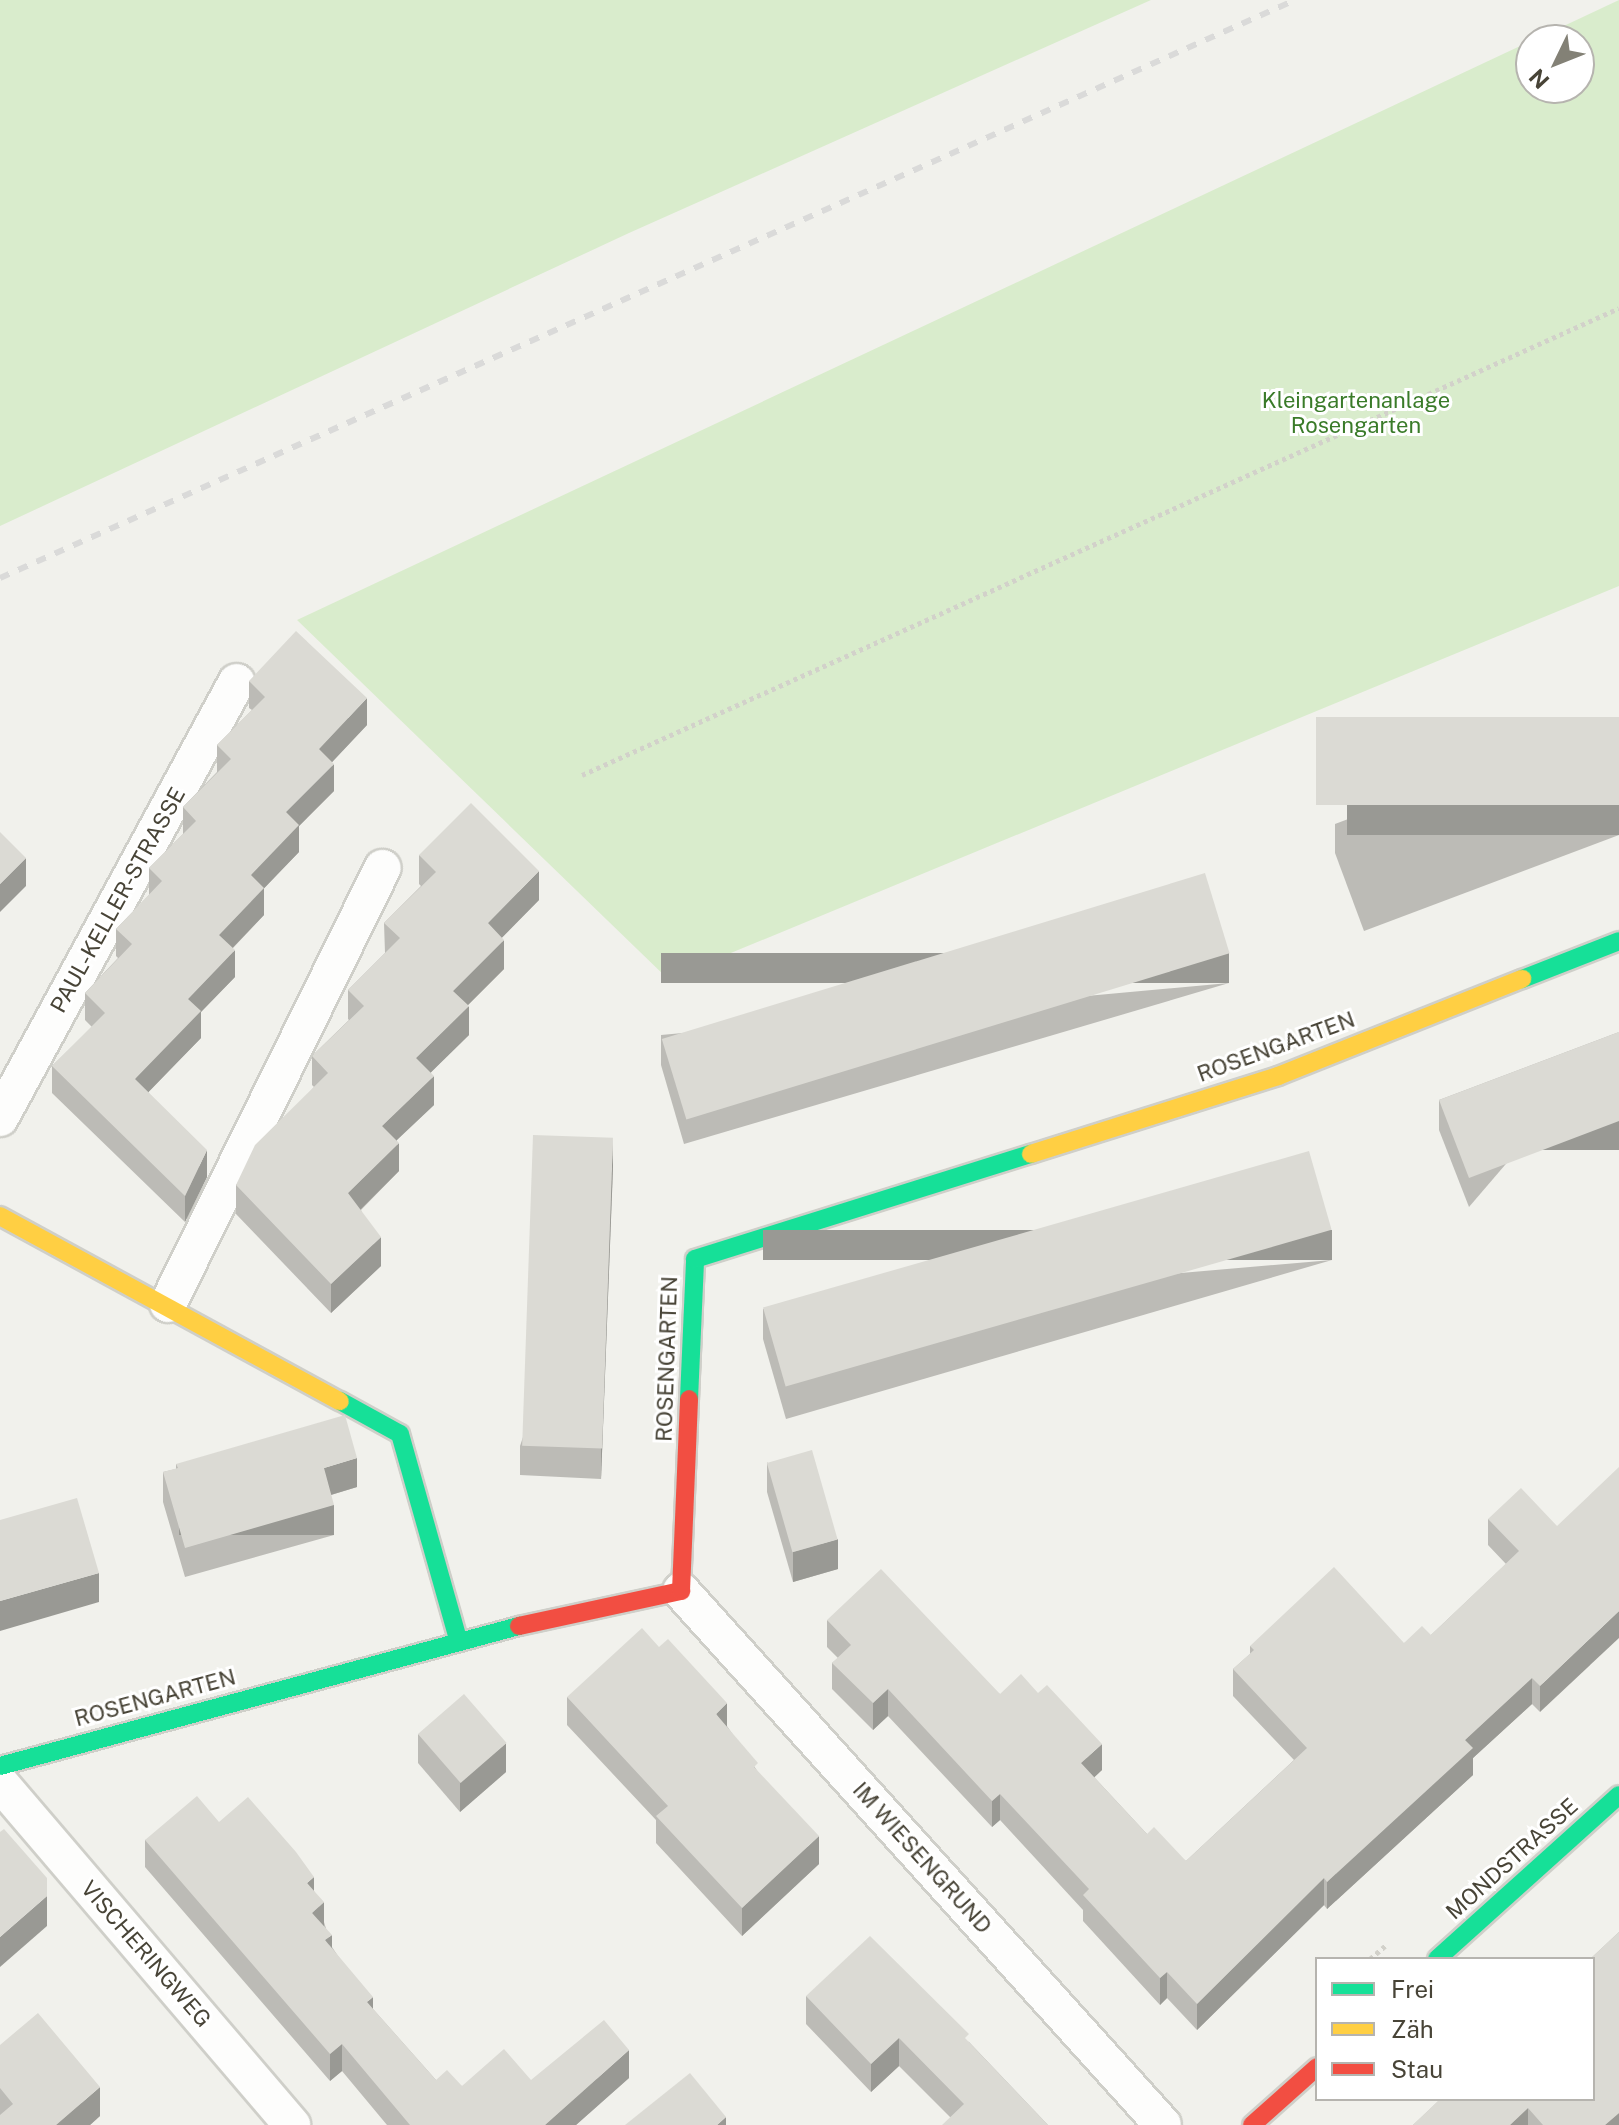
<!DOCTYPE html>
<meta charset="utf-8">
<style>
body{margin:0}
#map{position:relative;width:1619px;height:2125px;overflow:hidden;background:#f1f1ec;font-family:"Public Sans",sans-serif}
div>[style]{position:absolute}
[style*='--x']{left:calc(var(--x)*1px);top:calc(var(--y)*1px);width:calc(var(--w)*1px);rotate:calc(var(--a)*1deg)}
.green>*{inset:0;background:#d9eccc}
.path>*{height:5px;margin-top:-2.5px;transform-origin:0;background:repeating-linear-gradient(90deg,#d2d1ca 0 4px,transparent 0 8px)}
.roads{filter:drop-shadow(2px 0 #cfcfc9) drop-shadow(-2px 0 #cfcfc9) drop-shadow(0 2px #cfcfc9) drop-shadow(0 -2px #cfcfc9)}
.lane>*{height:36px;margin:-18px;padding:0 18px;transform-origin:18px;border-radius:18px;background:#fdfdfc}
.fast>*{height:18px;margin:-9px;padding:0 9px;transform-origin:9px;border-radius:9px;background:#16e098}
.slow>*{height:18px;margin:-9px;padding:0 9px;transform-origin:9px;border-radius:9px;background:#ffcf43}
.jam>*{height:18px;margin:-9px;padding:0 9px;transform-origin:9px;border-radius:9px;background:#f24e42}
.rail>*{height:6px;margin-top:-3px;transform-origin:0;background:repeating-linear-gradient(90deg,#dadad9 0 10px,transparent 0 20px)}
.wall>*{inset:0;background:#bcbbb6}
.shaded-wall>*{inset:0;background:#999994;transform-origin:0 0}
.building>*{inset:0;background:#dbdad4;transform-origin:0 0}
span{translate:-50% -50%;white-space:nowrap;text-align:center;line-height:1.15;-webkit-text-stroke:6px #fff;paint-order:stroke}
.park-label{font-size:22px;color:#3a7b29}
.street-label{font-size:22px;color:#484437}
.legend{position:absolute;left:1315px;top:1957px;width:280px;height:144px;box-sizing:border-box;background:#fff;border:2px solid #b6b4af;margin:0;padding:10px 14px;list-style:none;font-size:24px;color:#484437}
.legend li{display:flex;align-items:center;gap:16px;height:40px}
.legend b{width:40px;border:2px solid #b6b4af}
.north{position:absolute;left:1515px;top:24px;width:80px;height:80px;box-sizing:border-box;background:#fff;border:2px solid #b6b4af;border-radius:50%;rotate:227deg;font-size:22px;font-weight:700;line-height:32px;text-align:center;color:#484437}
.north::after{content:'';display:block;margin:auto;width:28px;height:36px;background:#838176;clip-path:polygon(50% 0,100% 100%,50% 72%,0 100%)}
</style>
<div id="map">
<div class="green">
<div style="clip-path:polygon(0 0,1151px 0,629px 233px,0 526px)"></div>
<div style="clip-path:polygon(1619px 0,1619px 586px,668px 979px,297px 620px,1531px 41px,1531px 88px,1579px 88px,1579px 40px,1534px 40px)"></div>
</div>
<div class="path">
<div style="--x:582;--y:775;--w:1137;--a:-24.24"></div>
<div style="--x:1370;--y:1959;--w:23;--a:-41"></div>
</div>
<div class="roads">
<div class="lane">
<div style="--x:0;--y:1118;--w:496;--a:-61.5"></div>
<div style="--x:168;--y:1304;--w:486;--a:-63.8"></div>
<div style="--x:681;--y:1591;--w:719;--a:47.93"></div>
<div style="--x:0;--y:1783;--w:450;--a:49.5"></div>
</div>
<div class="fast">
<div style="--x:1522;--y:979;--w:104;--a:-21.4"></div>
<div style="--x:689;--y:1399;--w:140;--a:-87.5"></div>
<div style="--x:695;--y:1259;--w:352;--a:-17.4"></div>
<div style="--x:340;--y:1401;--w:68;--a:28.8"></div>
<div style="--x:400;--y:1434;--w:213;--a:74.2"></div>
<div style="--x:0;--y:1766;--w:538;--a:-15.1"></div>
<div style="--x:1437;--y:1959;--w:245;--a:-42"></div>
</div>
<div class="slow">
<div style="--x:1031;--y:1154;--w:259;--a:-17.5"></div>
<div style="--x:1278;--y:1076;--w:263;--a:-21.7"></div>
<div style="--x:0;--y:1216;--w:387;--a:28.6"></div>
</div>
<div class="jam">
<div style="--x:519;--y:1626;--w:166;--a:-12.2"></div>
<div style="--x:681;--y:1591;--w:192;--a:-87.6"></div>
<div style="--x:1252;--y:2125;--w:87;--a:-41.7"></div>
</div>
</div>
<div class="rail">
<div style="--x:0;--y:578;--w:1418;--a:-24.05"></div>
</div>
<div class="wall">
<div style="clip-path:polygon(249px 681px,367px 725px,332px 762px,334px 791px,299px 826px,299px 852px,264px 888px,264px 915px,233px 948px,235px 977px,201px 1012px,201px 1038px,148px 1092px,207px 1177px,185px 1222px,52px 1093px,52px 1066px,92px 1027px,85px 1020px,85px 993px,118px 958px,116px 956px,116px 929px,149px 895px,149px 868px,183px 834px,183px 807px,217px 772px,217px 745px,252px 710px,249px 708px)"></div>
<div style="clip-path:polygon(1619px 717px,1619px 835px,1364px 931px,1335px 853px,1335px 824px)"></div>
<div style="clip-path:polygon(419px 855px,539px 900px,502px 937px,504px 969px,468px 1005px,469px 1035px,431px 1072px,434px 1105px,397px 1140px,399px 1171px,361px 1210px,381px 1266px,331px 1313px,236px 1214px,236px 1185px,314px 1087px,312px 1085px,312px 1056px,349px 1020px,348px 1019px,348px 990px,385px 953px,384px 923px,421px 886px,419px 884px)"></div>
<div style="clip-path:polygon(1229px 983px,684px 1144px,661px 1065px,661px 1035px)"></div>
<div style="clip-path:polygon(1619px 1032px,1469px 1207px,1439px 1130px,1439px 1100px)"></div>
<div style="clip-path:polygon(613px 1167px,601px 1479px,520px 1475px,520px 1446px)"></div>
<div style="clip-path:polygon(1332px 1260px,786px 1419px,763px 1339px,763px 1309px)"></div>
<div style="clip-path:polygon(767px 1462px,838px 1569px,793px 1582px,767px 1492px)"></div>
<div style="clip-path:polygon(176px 1464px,357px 1487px,331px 1495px,334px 1535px,185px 1577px,163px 1502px,163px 1472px,176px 1469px)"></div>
<div style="clip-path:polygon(1488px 1519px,1557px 1526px,1540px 1712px,1532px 1704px,1473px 1758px,1473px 1775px,1327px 1909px,1324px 1905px,1197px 2030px,1167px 1998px,1160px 2005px,1083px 1921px,1083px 1910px,1000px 1820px,992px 1827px,888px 1716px,873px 1730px,832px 1689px,832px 1663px,838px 1658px,827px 1647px,827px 1620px,1000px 1694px,1102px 1770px,1094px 1777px,1147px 1834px,1186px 1861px,1294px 1760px,1233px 1696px,1233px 1669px,1250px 1654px,1250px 1646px,1404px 1643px,1431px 1635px,1506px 1564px,1488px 1545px)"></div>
<div style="clip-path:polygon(567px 1697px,727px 1726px,758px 1772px,819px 1864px,742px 1936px,656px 1843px,656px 1820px,567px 1725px)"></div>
<div style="clip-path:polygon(418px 1734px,506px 1772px,460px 1812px,418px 1763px)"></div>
<div style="clip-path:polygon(219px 1822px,314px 1891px,332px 1947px,373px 2009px,436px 2080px,462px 2086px,531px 2080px,629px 2078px,576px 2125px,387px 2125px,342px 2071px,330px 2081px,145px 1867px,145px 1840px)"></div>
<div style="clip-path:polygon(1619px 1932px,1619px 2125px,1413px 2125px)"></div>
<div style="clip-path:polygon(806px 1996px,969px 2042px,1048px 2125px,950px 2117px,899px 2066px,871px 2092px,806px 2024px)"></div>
<div style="clip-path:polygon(0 2045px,100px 2116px,90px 2125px,0 2125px)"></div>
</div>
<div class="shaded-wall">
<div style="clip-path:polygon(367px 698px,367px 725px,319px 776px,319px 749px)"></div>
<div style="clip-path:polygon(334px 764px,334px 791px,299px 826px,299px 852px,251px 902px,251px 875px,286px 812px)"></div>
<div style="left:1619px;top:805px;width:30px;height:272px;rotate:90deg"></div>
<div style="clip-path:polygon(26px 858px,26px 886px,0 912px,0 884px)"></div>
<div style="clip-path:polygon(539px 871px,539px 900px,488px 952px,488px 923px)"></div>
<div style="clip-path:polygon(264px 888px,264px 915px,219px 962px,219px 935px)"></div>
<div style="clip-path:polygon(504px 940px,504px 969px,453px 1020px,453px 991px)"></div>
<div style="clip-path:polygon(235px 950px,235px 977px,201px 1012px,201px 1038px,135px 1106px,135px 1079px,188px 999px)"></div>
<div style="left:1229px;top:953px;width:30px;height:568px;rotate:90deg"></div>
<div style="clip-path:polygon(469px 1006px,469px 1035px,416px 1087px,416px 1058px)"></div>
<div style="clip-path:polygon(434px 1076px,434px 1105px,382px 1154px,382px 1126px)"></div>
<div style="left:1619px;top:1121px;width:29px;height:160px;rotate:90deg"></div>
<div style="clip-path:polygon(613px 1138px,613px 1167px,601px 1479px,601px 1449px)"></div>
<div style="clip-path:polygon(399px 1143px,399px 1171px,348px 1222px,348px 1193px)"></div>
<div style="clip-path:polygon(207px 1150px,207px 1177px,185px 1222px,185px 1196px)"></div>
<div style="left:1332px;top:1230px;width:30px;height:569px;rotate:90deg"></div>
<div style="clip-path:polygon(381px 1237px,381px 1266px,331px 1313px,331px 1284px)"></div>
<div style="clip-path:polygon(357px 1458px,357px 1487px,324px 1497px,324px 1468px)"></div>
<div style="left:334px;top:1505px;width:30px;height:155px;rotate:90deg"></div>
<div style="clip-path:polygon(838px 1539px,838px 1569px,793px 1582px,793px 1552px)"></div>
<div style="clip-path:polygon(99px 1573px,99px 1602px,0 1631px,0 1601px)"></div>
<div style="clip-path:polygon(1619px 1611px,1619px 1638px,1540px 1712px,1540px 1686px)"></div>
<div style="clip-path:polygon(1532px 1678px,1532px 1704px,1473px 1758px,1473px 1775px,1327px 1909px,1327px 1882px,1465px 1740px)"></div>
<div style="clip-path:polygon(888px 1689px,888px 1716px,873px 1730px,873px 1703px)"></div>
<div style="clip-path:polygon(727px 1703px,727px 1731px,716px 1714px)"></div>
<div style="clip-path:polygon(506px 1743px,506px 1772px,460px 1812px,460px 1782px)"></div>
<div style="clip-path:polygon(1102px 1744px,1102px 1770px,1081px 1790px,1081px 1763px)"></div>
<div style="clip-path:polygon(1000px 1794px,1000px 1820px,992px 1827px,992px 1801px)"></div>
<div style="clip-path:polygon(819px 1836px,819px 1864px,742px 1936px,742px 1908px)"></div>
<div style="clip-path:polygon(314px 1877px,314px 1905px,307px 1883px)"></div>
<div style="clip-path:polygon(1324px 1878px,1324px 1905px,1197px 2030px,1197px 2004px)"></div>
<div style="clip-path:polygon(47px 1896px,47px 1926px,0 1967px,0 1937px)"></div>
<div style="clip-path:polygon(324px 1902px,324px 1930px,312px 1913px)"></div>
<div style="clip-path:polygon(332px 1935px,332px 1962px,325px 1940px)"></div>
<div style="clip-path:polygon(1167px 1972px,1167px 1998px,1160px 2005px,1160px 1978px)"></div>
<div style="clip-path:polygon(373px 1997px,373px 2024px,367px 2002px)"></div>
<div style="clip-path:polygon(899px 2038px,899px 2066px,871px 2092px,871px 2064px)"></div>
<div style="clip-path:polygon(342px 2044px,342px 2071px,330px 2081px,330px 2054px)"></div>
<div style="clip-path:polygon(629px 2050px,629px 2078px,576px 2125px,545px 2125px)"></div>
<div style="clip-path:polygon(100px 2087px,100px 2116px,90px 2125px,56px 2125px)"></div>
<div style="clip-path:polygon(1528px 2108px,1528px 2125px,1510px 2125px)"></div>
<div style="clip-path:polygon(1619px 2113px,1619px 2125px,1605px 2125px)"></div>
<div style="clip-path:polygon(726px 2117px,726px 2125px,717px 2125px)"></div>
</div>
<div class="building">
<div style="clip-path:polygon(296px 631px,367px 698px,319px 749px,334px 764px,286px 812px,299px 825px,251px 875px,264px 888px,219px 935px,235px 950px,188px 999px,201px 1011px,135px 1079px,207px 1150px,185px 1196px,52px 1066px,105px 1013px,85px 993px,132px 944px,116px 929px,162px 881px,149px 868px,196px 821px,183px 807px,231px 759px,217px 745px,265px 697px,249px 681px)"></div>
<div style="left:1619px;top:717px;width:88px;height:303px;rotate:90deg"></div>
<div style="clip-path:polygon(471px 803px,539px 871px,488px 923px,504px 940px,453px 991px,469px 1006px,416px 1058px,434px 1076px,382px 1126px,399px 1143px,348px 1193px,381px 1237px,331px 1284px,236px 1185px,255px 1145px,328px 1073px,312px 1056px,364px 1006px,348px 990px,400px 938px,384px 923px,436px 872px,419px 855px)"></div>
<div style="clip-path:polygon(0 832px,26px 858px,0 884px)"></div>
<div style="left:1205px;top:873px;width:84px;height:568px;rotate:73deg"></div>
<div style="clip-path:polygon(1619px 1032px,1619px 1121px,1469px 1178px,1439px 1100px)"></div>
<div style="left:533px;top:1135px;width:80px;height:311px;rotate:2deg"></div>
<div style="left:1309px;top:1151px;width:82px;height:568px;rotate:74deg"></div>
<div style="clip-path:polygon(345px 1415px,357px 1458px,324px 1468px,334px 1505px,185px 1548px,163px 1472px,178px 1468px,176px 1464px)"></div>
<div style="left:812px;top:1450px;width:93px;height:47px;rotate:74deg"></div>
<div style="clip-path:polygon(1619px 1467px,1619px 1611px,1540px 1686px,1532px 1678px,1465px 1740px,1473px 1748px,1327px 1882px,1324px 1878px,1197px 2004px,1167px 1972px,1160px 1978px,1083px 1895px,1089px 1889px,1000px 1794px,992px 1801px,888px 1689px,873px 1703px,832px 1663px,851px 1645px,827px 1620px,881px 1569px,1000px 1694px,1021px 1674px,1038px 1693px,1047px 1685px,1102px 1744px,1081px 1763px,1147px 1834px,1154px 1827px,1186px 1861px,1307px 1748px,1233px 1669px,1254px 1650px,1250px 1646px,1334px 1567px,1404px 1643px,1422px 1626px,1431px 1635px,1519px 1551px,1488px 1519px,1521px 1488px,1557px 1526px)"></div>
<div style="clip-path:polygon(77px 1498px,99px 1573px,0 1601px,0 1520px)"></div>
<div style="clip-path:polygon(642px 1628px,659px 1647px,668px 1639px,727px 1703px,716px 1714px,758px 1763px,754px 1767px,819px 1836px,742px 1908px,656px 1816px,668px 1806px,567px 1697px)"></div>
<div style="left:464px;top:1694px;width:65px;height:61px;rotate:49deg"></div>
<div style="clip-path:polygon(197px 1796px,219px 1822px,248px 1797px,296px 1852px,314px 1877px,307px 1883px,324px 1902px,312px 1913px,332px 1935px,325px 1940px,373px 1997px,367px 2002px,436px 2080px,447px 2070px,462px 2086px,504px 2049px,531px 2080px,604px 2020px,629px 2050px,545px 2125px,410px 2125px,342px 2044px,330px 2054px,145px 1840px)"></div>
<div style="clip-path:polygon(4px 1829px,47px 1878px,47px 1896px,0 1937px,0 1832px)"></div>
<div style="clip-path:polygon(1619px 1932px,1619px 2113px,1605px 2125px,1543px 2125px,1528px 2108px,1510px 2125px,1413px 2125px,1440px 2099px,1593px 2099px,1593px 1959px,1590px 1959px)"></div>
<div style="clip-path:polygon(870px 1936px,969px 2034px,965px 2038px,1048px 2125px,942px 2125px,964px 2104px,899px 2038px,871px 2064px,806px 1996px)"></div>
<div style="clip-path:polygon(38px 2013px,100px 2087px,56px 2125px,0 2125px,0 2115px,13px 2104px,0 2088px,0 2045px)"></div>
<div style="clip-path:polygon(690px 2073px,726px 2117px,717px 2125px,625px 2125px)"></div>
</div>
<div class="park-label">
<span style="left:1356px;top:413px">Kleingartenanlage<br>Rosengarten</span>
</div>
<div class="street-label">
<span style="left:118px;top:900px;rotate:-61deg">PAUL-KELLER-STRASSE</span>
<span style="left:1276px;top:1047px;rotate:-20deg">ROSENGARTEN</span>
<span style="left:667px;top:1359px;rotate:-88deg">ROSENGARTEN</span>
<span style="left:155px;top:1698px;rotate:-15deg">ROSENGARTEN</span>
<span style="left:922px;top:1858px;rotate:48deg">IM WIESENGRUND</span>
<span style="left:1512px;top:1859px;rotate:-42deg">MONDSTRASSE</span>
<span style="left:146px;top:1954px;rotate:49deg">VISCHERINGWEG</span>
</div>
<ul class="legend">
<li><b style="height:10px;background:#16e098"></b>Frei</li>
<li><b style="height:10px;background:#ffcf43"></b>Zäh</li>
<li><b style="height:10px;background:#f24e42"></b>Stau</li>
</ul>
<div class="north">N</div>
</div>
